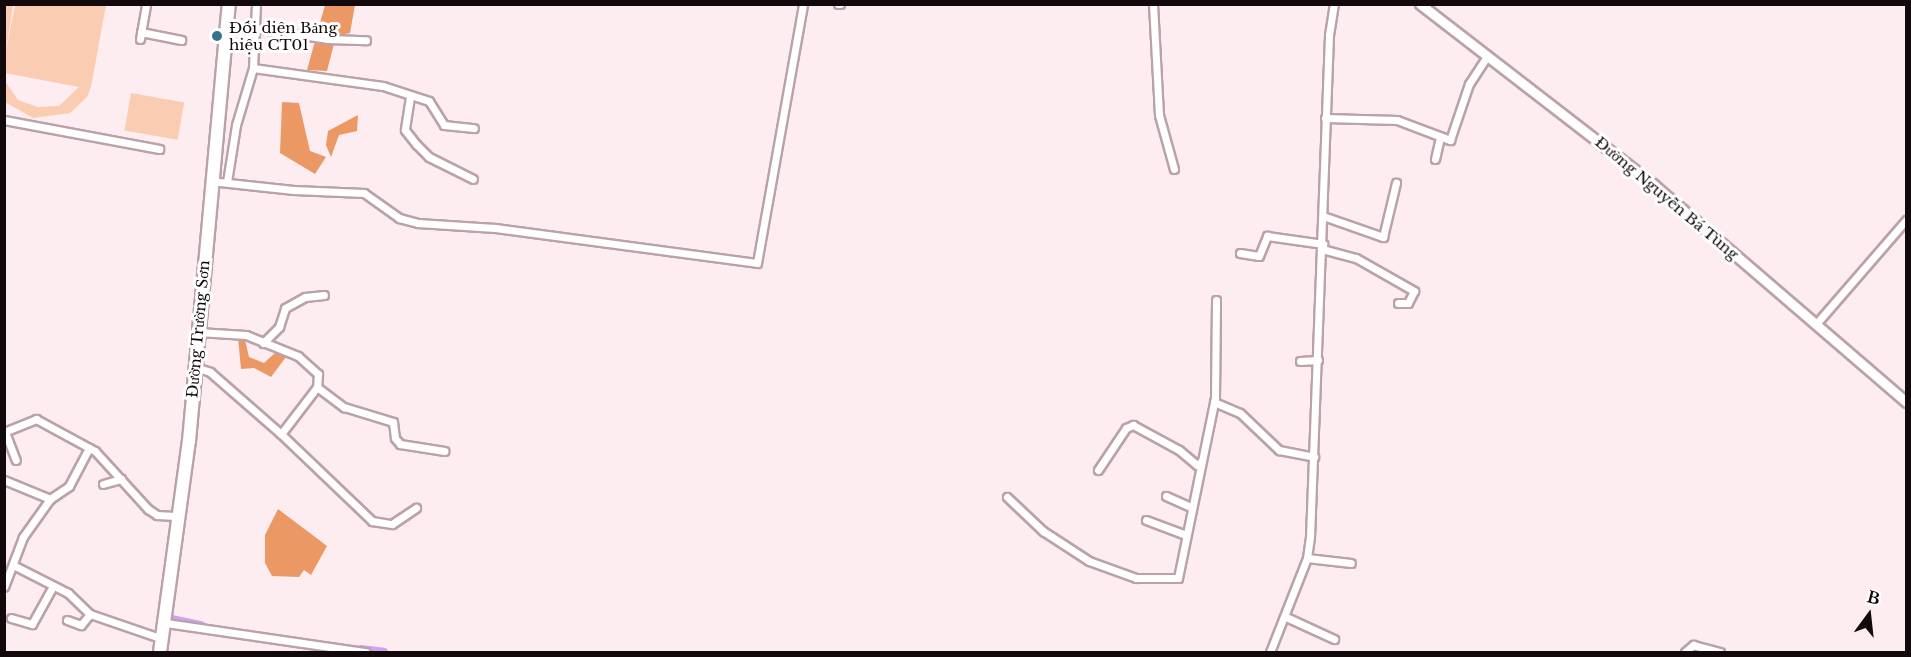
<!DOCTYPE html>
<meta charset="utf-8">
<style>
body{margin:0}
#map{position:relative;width:1911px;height:657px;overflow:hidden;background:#fdedf1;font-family:"Libre Baskerville",serif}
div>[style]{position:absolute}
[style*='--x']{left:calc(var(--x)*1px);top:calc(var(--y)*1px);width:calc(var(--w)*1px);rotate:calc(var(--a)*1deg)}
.green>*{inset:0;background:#faccb2;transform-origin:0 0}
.forest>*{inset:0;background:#eb9865}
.canal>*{height:8px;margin:-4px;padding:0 4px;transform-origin:4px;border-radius:4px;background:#cfa3f4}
.roads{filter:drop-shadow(2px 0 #baa2a8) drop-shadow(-2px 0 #baa2a8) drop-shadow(0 2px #baa2a8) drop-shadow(0 -2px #baa2a8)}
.street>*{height:7px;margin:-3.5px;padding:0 3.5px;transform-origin:3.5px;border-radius:3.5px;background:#fff}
.secondary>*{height:9px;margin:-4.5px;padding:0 4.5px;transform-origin:4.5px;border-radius:4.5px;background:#fff}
.highway>*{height:12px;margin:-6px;padding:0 6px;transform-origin:6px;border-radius:6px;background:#fff}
.dots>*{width:16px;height:16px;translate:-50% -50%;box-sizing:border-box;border:3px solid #fff;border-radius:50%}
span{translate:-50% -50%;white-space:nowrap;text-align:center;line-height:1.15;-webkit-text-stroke:6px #fff;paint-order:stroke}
.poi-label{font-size:15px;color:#11090b}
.left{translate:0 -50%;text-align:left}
.street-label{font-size:15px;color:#11090b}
.frame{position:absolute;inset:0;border:6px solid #11090b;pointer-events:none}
.north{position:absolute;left:1839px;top:585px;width:60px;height:60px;-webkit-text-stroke:4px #fff;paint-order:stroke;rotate:15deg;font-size:16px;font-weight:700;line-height:24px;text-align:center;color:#11090b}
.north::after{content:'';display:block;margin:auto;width:21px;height:27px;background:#11090b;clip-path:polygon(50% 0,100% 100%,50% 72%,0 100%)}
</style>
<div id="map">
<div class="green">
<div style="clip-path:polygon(5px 4px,13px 5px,6px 51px,15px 5px,106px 5px,91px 87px,87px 97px,70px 113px,33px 118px,5px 102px,5px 81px,18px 100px,38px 107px,59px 106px,79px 87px,5px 73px)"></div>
<div style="left:131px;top:93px;width:54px;height:38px;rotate:10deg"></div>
</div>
<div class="forest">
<div style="clip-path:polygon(325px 5px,355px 5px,350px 33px,336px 36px,327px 71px,307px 70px)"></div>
<div style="clip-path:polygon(282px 102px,299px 103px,310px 151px,326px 157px,315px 174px,280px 153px)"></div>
<div style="clip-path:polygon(358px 115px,357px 131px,339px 135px,331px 157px,326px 145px,328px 131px)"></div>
<div style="clip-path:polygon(238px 338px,245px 340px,249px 357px,264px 363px,276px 352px,286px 357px,271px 377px,254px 368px,241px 369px)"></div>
<div style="clip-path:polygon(278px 509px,327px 546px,311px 575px,304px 570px,299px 577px,272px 576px,265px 563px,265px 535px)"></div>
</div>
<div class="canal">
<div style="--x:167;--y:618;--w:35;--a:12"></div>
<div style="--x:361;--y:649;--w:23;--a:7"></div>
</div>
<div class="roads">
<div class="street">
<div style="--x:838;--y:4;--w:2;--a:0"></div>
<div style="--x:1153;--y:4;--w:111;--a:86.9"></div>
<div style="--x:1159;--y:115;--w:56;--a:74.5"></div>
<div style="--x:256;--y:28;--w:73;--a:8.7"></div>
<div style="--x:328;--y:39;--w:38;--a:2"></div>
<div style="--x:141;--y:32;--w:41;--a:11.3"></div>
<div style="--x:140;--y:39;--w:36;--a:-80"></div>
<div style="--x:253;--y:68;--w:131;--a:7.9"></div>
<div style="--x:383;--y:86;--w:48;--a:18.1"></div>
<div style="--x:429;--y:101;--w:28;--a:58"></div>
<div style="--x:444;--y:125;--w:30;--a:6"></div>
<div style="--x:410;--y:97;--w:33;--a:99"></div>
<div style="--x:405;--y:130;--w:18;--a:52"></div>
<div style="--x:416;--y:144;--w:18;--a:45"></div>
<div style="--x:429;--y:157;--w:49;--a:26.6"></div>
<div style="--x:1325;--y:118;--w:72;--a:1.6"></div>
<div style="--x:1397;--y:120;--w:57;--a:20.7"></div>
<div style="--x:1450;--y:140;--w:59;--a:-71.3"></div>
<div style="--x:1469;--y:84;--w:33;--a:-57"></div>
<div style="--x:4;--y:120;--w:158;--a:10.6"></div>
<div style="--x:1435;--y:159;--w:23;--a:-77"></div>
<div style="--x:210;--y:181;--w:84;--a:6.1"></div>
<div style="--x:294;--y:190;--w:70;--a:2.5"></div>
<div style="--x:364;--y:193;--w:43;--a:35.5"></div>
<div style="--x:399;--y:218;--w:20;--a:15"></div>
<div style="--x:418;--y:223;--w:77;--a:3.7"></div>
<div style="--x:495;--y:228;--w:264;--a:7.6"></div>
<div style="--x:757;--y:263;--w:263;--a:-79.9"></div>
<div style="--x:227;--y:182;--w:58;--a:-81"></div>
<div style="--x:236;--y:125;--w:59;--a:-73.4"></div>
<div style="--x:253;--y:68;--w:64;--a:-87.3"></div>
<div style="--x:1323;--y:216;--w:64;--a:19.3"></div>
<div style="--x:1383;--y:237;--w:56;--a:-76.5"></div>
<div style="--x:1322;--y:249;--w:35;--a:15"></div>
<div style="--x:1356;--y:258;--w:67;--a:29.6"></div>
<div style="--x:1414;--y:291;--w:13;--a:117"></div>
<div style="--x:1408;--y:303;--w:10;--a:180"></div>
<div style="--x:1240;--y:253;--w:19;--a:9"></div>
<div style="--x:1259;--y:256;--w:22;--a:-68"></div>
<div style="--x:1267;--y:236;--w:57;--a:8.1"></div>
<div style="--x:1816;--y:324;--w:138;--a:-49.1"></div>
<div style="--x:198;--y:332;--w:48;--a:3.6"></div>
<div style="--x:246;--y:335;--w:56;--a:22"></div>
<div style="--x:298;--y:356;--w:27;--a:42"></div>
<div style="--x:318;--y:374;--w:13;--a:94"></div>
<div style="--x:263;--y:343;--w:23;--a:-45"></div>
<div style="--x:279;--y:327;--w:20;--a:-72"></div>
<div style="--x:285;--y:308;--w:23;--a:-29"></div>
<div style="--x:305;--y:297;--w:19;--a:-6"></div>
<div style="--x:1300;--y:361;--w:18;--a:-3"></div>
<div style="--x:195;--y:367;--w:16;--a:18"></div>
<div style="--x:210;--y:372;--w:94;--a:41.1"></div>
<div style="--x:281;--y:434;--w:59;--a:-52.5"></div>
<div style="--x:317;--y:387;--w:34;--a:37"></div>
<div style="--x:344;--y:407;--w:51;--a:17"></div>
<div style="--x:393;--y:422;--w:16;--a:83"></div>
<div style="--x:395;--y:438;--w:8;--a:50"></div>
<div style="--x:400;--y:444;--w:45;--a:9"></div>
<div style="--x:1214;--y:402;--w:28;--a:23"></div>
<div style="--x:1240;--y:413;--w:54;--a:43.5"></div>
<div style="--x:1279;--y:450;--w:36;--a:11"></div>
<div style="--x:4;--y:432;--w:35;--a:-22"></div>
<div style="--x:36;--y:419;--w:67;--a:28.5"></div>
<div style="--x:95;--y:451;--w:79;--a:47.6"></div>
<div style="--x:148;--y:509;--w:11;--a:34"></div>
<div style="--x:157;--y:515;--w:22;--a:3"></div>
<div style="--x:5;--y:432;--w:30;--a:69"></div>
<div style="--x:281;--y:434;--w:126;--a:43.7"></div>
<div style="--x:372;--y:521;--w:20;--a:9"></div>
<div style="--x:392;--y:524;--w:29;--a:-34"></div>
<div style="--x:1098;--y:470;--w:50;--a:-56.3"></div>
<div style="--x:1126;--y:428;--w:8;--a:-23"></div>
<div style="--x:1133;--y:425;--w:52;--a:28.5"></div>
<div style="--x:1179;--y:450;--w:23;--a:40"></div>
<div style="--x:1197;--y:465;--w:6;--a:-39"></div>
<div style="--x:4;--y:480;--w:50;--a:22.4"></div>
<div style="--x:50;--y:499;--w:47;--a:125.4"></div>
<div style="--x:23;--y:537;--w:53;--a:110.8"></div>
<div style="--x:103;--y:484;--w:19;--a:-16"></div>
<div style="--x:1166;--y:496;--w:27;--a:24"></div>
<div style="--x:1007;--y:497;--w:50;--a:43.4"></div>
<div style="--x:1043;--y:531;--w:55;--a:33.1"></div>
<div style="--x:1089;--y:561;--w:50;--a:19.9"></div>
<div style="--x:1136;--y:578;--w:42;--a:0"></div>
<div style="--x:1178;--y:578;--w:184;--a:-78.4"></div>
<div style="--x:1215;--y:398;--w:98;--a:-89.4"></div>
<div style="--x:50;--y:499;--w:23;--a:-34"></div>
<div style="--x:69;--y:486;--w:43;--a:-62.2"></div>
<div style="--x:1146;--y:520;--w:43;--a:20.6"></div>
<div style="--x:1307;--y:558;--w:44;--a:6.5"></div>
<div style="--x:13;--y:565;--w:62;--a:27"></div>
<div style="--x:68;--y:593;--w:30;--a:44"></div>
<div style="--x:90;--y:614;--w:77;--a:18.9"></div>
<div style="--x:1286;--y:617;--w:53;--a:24.6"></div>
<div style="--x:11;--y:618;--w:22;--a:16"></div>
<div style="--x:32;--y:624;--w:43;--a:-61.1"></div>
<div style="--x:67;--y:620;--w:15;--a:20"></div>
<div style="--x:81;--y:625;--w:14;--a:-51"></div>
<div style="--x:166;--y:623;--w:202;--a:8.3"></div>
<div style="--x:1270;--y:652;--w:101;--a:-68.5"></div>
<div style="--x:1307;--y:558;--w:21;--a:-82"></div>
<div style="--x:1310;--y:537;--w:502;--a:-87.83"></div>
<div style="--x:1329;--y:35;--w:31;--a:-81"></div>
<div style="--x:1685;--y:652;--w:11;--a:-41"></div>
<div style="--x:1693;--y:645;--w:28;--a:15"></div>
</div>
<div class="secondary">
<div style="--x:1420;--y:4;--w:296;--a:37.7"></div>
<div style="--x:1654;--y:185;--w:333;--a:40.7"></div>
</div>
<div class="highway">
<div style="--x:160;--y:652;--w:213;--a:-82.2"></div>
<div style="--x:189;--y:441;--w:439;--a:-84.8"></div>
</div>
</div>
<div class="dots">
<div style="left:217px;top:36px;background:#3a718c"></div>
</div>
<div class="poi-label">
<span class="left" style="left:229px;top:36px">Đối diện Bảng<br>hiệu CT01</span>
</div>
<div class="street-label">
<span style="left:1667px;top:198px;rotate:40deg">Đường Nguyễn Bá Tùng</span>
<span style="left:198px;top:329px;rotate:-85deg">Đường Trường Sơn</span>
</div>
<div class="frame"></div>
<div class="north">B</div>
</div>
